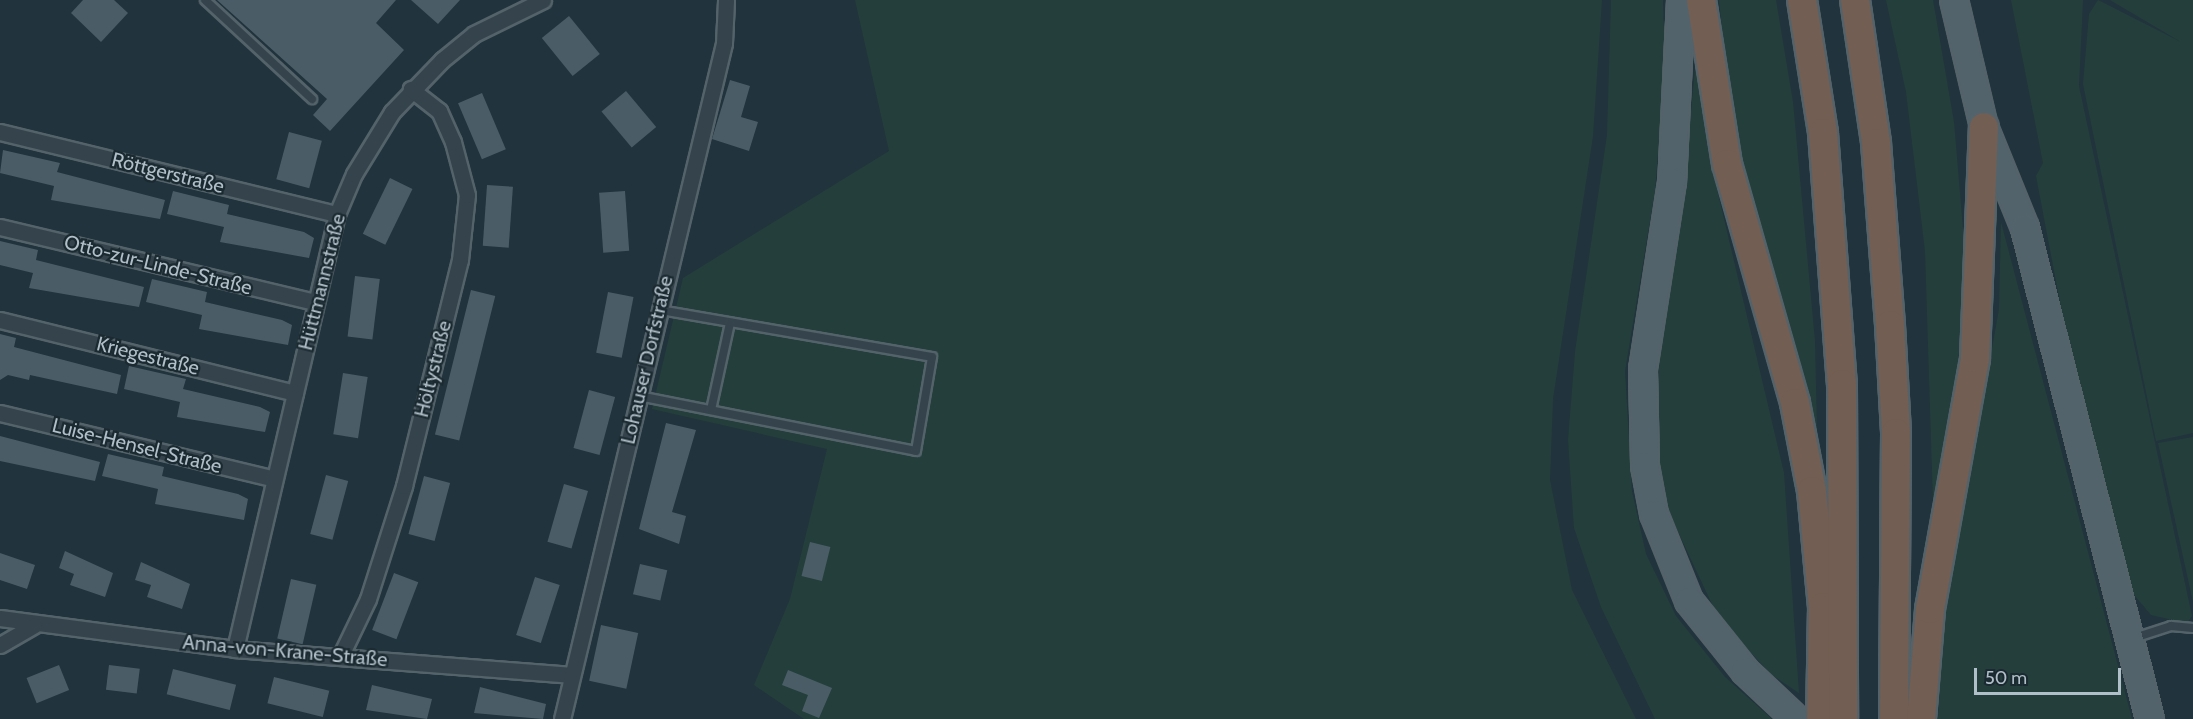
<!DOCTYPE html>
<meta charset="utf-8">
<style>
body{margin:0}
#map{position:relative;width:2193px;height:719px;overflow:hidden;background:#21333c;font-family:Cabin,sans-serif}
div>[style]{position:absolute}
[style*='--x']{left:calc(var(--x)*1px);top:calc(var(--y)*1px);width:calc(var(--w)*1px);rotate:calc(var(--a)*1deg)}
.green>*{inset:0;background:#243f3b}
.building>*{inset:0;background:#4a5d67;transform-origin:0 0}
.roads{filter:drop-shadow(2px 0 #54626a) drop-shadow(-2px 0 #54626a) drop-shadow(0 2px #54626a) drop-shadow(0 -2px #54626a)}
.service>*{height:8px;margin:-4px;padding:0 4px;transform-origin:4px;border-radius:4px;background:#35444c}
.minor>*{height:15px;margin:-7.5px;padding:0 7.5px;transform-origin:7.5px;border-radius:7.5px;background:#35444c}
.primary>*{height:26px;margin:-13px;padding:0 13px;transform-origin:13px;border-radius:13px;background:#53636c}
.motorway>*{height:28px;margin:-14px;padding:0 14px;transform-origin:14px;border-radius:14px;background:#725e52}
span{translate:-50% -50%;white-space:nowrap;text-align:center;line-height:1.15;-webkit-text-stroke:4.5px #1b2931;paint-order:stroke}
.street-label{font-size:20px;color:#b1bfc8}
.scale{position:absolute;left:1974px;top:668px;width:147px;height:27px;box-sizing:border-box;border:3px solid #b1bfc8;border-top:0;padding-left:8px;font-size:18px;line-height:21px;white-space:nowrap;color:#b1bfc8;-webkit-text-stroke:4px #1b2931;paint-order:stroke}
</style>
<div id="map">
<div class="green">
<div style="clip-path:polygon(855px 0,1602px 0,1593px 136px,1553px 399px,1550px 480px,1572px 590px,1636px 719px,804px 719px,754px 685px,790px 599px,827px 449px,652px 409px,683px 278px,889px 151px)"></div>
<div style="clip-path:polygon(1611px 0,1663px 0,1665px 63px,1655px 191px,1625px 371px,1632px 491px,1646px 554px,1676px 616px,1725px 677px,1772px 719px,1655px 719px,1601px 607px,1574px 528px,1568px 440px,1575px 352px,1607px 135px)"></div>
<div style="clip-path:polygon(1719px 0,1776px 0,1793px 102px,1815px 341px,1818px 477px,1730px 109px)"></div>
<div style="clip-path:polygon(1886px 0,1933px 0,1954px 122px,1964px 241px,1958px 374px,1933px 502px,1925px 251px,1906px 92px)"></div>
<div style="clip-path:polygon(2011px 0,2083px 0,2079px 86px,2192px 616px,2187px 623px,2151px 615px,2130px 590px,2063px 318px,2036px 176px,2043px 163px)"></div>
<div style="clip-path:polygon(2098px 0,2181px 42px,2110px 0,2193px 0,2193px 433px,2156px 441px,2083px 84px,2089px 14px)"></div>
<div style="clip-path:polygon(1696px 58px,1716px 185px,1784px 473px,1799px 693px,1772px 675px,1719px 619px,1664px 502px,1655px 424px,1662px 328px,1682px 208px)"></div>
<div style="clip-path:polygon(2001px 222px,2132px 719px,1938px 719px,1943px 627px,1999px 309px)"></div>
<div style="clip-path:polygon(2193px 437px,2193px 602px,2158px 443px)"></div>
</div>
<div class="building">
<div style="clip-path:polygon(83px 0,114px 0,128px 13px,101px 42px,71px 13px)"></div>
<div style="clip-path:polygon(217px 0,396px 0,376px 23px,404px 50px,330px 131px,313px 115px,327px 99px)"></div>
<div style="clip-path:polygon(411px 0,460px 0,438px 24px)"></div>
<div style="left:569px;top:16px;width:49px;height:35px;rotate:51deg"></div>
<div style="clip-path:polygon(730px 80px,750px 86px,741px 117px,758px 122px,749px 151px,712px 139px)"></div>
<div style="left:626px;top:91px;width:47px;height:32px;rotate:50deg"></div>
<div style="left:482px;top:93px;width:61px;height:26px;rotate:67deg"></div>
<div style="left:289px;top:132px;width:34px;height:49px;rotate:15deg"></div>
<div style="clip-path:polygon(3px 150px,60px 163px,57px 172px,165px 200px,160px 219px,51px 200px,54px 186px,0 173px)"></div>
<div style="left:390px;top:178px;width:25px;height:62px;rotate:26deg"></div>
<div style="left:487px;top:185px;width:26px;height:61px;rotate:4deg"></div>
<div style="clip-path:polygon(173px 191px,229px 205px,227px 214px,304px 232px,314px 238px,309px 258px,220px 242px,224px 227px,167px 214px)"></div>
<div style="left:625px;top:191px;width:60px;height:26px;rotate:86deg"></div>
<div style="clip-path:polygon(0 241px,38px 250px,36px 260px,144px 287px,139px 307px,29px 288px,33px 273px,0 265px)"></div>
<div style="left:355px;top:276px;width:25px;height:61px;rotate:7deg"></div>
<div style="clip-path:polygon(152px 279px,207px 292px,205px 302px,282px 320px,292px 325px,288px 345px,199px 329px,202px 315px,146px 302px)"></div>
<div style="left:471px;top:290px;width:25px;height:149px;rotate:14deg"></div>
<div style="left:608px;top:292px;width:26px;height:62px;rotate:11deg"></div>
<div style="clip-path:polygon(0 334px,16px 338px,14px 347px,121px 375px,117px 394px,30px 375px,29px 380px,8px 375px,0 380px)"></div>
<div style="clip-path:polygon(129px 366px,186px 379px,183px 389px,260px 407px,270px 412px,265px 432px,177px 417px,180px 402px,124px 389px)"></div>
<div style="left:343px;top:373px;width:25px;height:62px;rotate:9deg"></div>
<div style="left:589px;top:390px;width:27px;height:60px;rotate:15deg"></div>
<div style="clip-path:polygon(666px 423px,696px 430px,672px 512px,686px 516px,679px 544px,639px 529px)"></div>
<div style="clip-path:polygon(0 436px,100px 462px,95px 481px,0 461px)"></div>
<div style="clip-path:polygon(108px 454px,164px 467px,162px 476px,238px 494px,248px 499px,244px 520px,155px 504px,158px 489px,102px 476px)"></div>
<div style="left:326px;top:475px;width:23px;height:61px;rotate:15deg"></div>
<div style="left:424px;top:476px;width:27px;height:60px;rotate:15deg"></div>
<div style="left:564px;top:484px;width:25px;height:60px;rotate:16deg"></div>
<div style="left:810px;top:542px;width:21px;height:35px;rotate:14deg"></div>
<div style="clip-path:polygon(65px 551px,113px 573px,105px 597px,70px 585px,74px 574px,59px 568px)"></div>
<div style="clip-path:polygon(0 553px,35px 565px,27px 589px,0 580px)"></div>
<div style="clip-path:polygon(141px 562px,190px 584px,182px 609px,147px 597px,151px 585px,135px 580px)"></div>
<div style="left:640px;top:564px;width:28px;height:31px;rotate:13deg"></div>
<div style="left:394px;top:573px;width:26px;height:61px;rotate:21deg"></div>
<div style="left:535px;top:577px;width:26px;height:61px;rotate:18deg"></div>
<div style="left:291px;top:579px;width:26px;height:61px;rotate:13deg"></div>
<div style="left:601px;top:625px;width:38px;height:57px;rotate:12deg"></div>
<div style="left:59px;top:665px;width:27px;height:35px;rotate:68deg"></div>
<div style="left:109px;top:665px;width:31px;height:25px;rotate:7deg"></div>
<div style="left:173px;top:669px;width:65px;height:26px;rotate:14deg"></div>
<div style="clip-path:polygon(788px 670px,832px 688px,819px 718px,802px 711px,808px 695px,782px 685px)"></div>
<div style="left:274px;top:677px;width:57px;height:27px;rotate:14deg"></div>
<div style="clip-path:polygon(372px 685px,432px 699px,427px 719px,366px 710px)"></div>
<div style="clip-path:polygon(480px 687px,546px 704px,543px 719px,474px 713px)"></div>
</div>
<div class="roads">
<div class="service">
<div style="--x:205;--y:0;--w:146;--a:42.8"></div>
<div style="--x:639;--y:396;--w:282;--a:11.2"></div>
<div style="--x:916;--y:451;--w:95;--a:-80.3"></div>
<div style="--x:932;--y:357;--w:277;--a:-170.2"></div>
<div style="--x:711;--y:410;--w:89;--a:-77.7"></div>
<div style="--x:2134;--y:638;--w:39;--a:-18"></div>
<div style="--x:2171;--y:626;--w:22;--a:5"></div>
</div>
<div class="minor">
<div style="--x:0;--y:132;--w:347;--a:13.7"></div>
<div style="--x:0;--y:227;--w:324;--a:13.4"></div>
<div style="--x:0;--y:320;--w:304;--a:13.9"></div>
<div style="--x:0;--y:413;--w:282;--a:13.5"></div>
<div style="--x:0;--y:618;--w:237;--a:7.5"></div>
<div style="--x:235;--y:649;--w:338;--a:4.4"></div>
<div style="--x:0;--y:645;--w:39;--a:-30"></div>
<div style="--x:235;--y:649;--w:447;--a:-76.8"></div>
<div style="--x:337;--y:214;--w:43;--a:-67"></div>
<div style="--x:354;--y:174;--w:73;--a:-58.5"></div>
<div style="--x:392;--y:112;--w:72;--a:-46.1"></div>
<div style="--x:442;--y:60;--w:41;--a:-39.1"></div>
<div style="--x:474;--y:34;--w:77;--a:-26.2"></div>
<div style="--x:341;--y:655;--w:62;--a:-64.3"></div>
<div style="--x:368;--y:599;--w:119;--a:-72.3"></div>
<div style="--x:404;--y:486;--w:233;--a:-76.1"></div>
<div style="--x:460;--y:260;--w:65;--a:-83.9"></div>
<div style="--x:467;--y:195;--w:55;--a:-104.8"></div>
<div style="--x:453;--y:142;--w:34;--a:-114"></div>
<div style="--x:439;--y:111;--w:36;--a:-142"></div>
<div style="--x:562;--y:719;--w:695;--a:-76.52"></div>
<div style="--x:724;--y:43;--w:43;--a:-87.3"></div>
</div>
<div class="primary">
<div style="--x:1681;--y:0;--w:182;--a:92.8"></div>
<div style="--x:1672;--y:182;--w:189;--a:98.8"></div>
<div style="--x:1643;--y:369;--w:97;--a:88.8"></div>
<div style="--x:1645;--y:466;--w:49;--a:79.4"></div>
<div style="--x:1654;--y:514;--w:94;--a:68.1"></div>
<div style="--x:1689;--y:601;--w:90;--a:51.3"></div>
<div style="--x:1745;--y:671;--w:66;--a:43.2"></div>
<div style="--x:1954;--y:0;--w:130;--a:76.7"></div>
<div style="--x:1984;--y:127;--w:109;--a:67.9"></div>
<div style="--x:2025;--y:228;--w:507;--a:75.72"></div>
</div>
<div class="motorway">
<div style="--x:1701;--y:0;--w:166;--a:81"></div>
<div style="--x:1727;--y:164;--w:248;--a:74.1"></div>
<div style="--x:1795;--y:403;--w:90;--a:79.1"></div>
<div style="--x:1812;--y:491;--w:117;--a:84.6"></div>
<div style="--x:1823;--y:607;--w:112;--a:91"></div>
<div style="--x:1802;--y:0;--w:135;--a:81"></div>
<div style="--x:1823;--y:133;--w:252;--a:85.7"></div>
<div style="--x:1842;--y:384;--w:335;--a:89.8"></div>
<div style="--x:1855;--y:0;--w:145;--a:81.6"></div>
<div style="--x:1876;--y:143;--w:183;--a:85.6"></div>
<div style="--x:1890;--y:325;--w:108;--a:86.8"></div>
<div style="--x:1896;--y:433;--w:286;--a:90.4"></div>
<div style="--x:1921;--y:719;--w:110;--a:-85.3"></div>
<div style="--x:1930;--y:609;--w:255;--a:-79.8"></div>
<div style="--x:1975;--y:358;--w:231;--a:-87.8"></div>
</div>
</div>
<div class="street-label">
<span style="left:168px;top:173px;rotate:14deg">Röttgerstraße</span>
<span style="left:158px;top:265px;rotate:14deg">Otto-zur-Linde-Straße</span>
<span style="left:322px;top:282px;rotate:-76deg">Hüttmannstraße</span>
<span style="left:148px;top:356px;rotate:14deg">Kriegestraße</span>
<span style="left:647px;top:360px;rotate:-77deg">Lohauser Dorfstraße</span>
<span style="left:433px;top:369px;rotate:-76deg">Höltystraße</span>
<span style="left:137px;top:446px;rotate:14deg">Luise-Hensel-Straße</span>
<span style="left:285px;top:651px;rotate:5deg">Anna-von-Krane-Straße</span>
</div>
<div class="scale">50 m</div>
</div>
